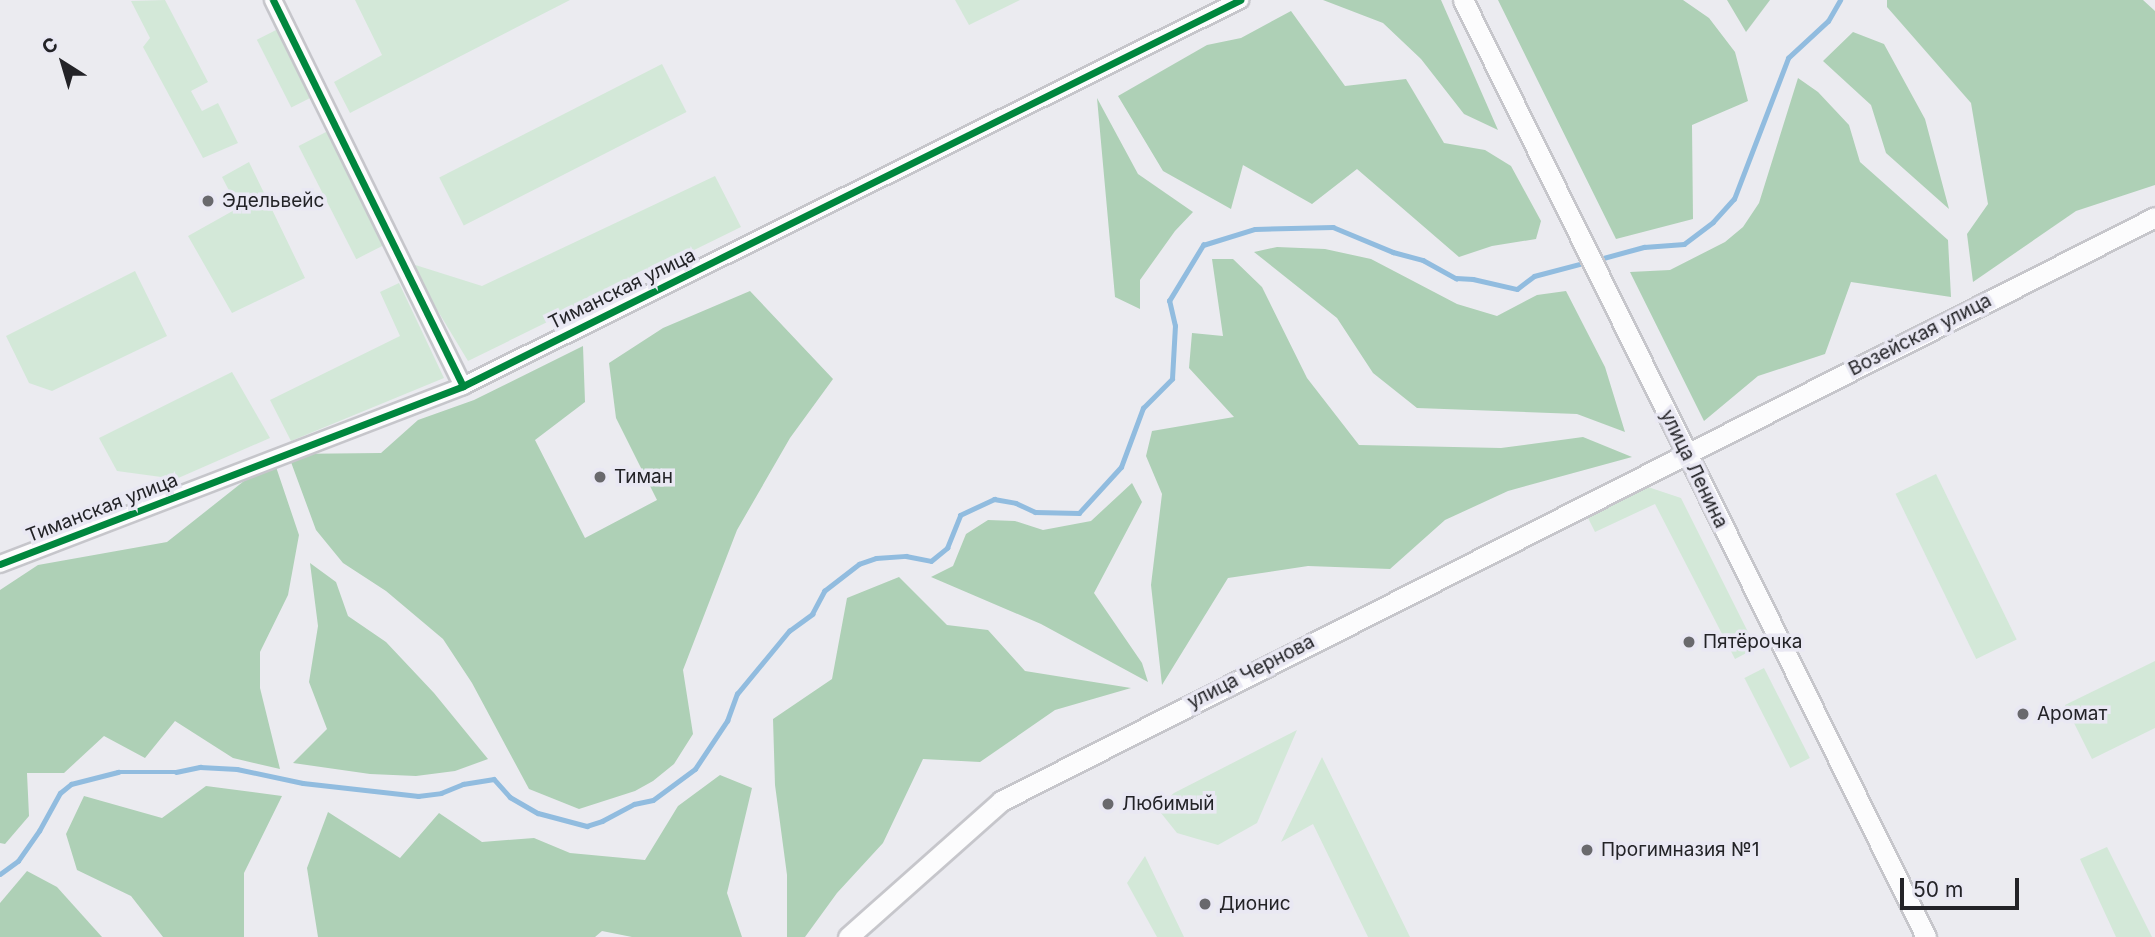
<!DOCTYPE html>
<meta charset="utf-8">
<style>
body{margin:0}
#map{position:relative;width:2155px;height:937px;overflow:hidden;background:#ebebf0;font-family:Inter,sans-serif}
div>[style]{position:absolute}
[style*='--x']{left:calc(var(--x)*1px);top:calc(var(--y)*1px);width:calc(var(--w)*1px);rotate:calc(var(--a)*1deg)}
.green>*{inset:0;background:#d3e8d8;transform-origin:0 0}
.forest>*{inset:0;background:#aed0b6}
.stream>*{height:4.5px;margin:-2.25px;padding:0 2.25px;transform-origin:2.25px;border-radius:2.25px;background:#91bcdf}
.roads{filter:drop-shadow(2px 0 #c6c6cb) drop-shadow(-2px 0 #c6c6cb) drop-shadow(0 2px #c6c6cb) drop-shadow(0 -2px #c6c6cb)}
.minor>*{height:16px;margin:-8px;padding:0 8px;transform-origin:8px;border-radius:8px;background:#fcfcfd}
.major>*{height:19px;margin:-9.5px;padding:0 9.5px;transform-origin:9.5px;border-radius:9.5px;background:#fcfcfd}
.cycleway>*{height:7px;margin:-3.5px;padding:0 3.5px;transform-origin:3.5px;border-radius:3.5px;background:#00873e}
.dots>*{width:19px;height:19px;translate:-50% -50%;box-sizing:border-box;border:4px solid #e9e8f3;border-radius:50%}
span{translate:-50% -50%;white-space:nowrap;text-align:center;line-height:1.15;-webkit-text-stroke:7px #e9e8f3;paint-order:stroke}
.poi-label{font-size:19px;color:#232327}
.left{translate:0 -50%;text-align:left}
.street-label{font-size:19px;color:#232327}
.north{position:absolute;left:28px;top:28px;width:70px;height:70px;-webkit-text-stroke:5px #e9e8f3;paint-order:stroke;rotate:323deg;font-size:19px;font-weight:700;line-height:28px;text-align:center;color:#232327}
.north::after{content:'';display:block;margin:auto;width:24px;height:32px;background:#232327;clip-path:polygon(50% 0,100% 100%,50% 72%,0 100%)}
.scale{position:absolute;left:1900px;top:878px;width:119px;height:32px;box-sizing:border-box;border:4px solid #232327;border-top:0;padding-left:9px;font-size:21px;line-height:24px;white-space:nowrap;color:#232327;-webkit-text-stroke:5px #e9e8f3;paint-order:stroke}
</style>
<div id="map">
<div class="green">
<div style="clip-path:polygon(165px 0,208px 82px,191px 91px,202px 111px,218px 103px,238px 143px,203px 158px,143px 47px,150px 38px,131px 1px)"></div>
<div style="clip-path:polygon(355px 0,570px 0,350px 113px,334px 82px,382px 55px)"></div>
<div style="clip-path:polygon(955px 0,1020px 0,969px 25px)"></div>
<div style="left:280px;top:28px;width:76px;height:26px;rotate:63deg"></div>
<div style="left:662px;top:64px;width:54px;height:250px;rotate:63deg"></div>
<div style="left:328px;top:131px;width:127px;height:33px;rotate:63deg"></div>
<div style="clip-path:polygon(249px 162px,305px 278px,232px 313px,188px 236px,238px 208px,222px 177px)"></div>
<div style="clip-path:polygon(715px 176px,741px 227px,468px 361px,409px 263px,482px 286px)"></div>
<div style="clip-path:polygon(135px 271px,167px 336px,52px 391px,29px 383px,6px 336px)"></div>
<div style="clip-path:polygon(399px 283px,444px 378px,291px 441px,270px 400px,400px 336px,380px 292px)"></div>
<div style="clip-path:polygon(232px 372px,270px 438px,176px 479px,117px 471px,99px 438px)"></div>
<div style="left:1936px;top:474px;width:184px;height:45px;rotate:64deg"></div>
<div style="clip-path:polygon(1648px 487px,1681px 498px,1756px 648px,1735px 659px,1655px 504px,1595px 532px,1586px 514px)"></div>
<div style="clip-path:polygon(2155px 661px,2155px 728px,2092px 759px,2065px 705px)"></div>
<div style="left:1764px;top:668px;width:101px;height:22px;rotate:63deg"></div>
<div style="clip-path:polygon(1297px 730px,1257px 823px,1218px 845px,1177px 833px,1157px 808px,1174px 793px)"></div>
<div style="clip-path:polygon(1322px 757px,1410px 937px,1368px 937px,1313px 824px,1281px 842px)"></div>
<div style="clip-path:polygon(2107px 847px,2152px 937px,2116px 937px,2080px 859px)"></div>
<div style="clip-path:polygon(1145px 856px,1184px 937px,1157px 937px,1127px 883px)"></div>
</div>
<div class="forest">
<div style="clip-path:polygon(1323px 0,1441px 0,1498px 130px,1464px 114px,1421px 59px,1383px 23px)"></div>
<div style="clip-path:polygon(1498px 0,1683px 0,1709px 18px,1735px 52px,1748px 101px,1692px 125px,1693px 219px,1616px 239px)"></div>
<div style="clip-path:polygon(1727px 0,1770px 0,1746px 32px)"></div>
<div style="clip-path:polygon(1887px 0,2143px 0,2155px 11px,2155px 185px,2076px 211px,1973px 282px,1967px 234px,1988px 204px,1971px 103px,1887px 7px)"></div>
<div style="clip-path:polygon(1291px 11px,1345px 86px,1406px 79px,1444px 143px,1485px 150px,1511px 166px,1541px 221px,1536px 239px,1492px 246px,1459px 257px,1357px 169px,1312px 204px,1243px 165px,1231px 209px,1163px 171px,1118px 96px,1207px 45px,1241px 38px)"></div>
<div style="clip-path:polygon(1853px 32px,1884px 44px,1925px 119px,1949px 209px,1886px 153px,1871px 105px,1823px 61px)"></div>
<div style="clip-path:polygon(1798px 78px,1818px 92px,1849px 125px,1860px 162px,1948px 240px,1951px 297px,1851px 282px,1825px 354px,1758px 376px,1704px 421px,1630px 272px,1670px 270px,1725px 242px,1743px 227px,1759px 203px)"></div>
<div style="clip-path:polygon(1097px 98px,1138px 174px,1193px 212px,1175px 231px,1140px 280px,1140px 309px,1115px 297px)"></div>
<div style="clip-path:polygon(1277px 247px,1325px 249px,1371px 259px,1457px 304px,1497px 316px,1537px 295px,1566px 291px,1605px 367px,1625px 432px,1577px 414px,1417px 408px,1373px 373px,1337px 318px,1254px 252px)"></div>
<div style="clip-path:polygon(1212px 259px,1233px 259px,1262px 287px,1307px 378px,1359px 445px,1501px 448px,1583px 437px,1632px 457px,1508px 491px,1445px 520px,1390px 569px,1308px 566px,1228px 578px,1162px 685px,1151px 585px,1162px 494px,1146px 456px,1152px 431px,1234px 417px,1189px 368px,1192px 333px,1223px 336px)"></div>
<div style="clip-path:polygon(750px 291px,833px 379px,790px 438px,737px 530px,683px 670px,693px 734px,674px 764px,653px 781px,635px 791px,579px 809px,529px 789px,472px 683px,443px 639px,386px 591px,343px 563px,316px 530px,288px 454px,381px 453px,418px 420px,474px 400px,583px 346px,585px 402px,535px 440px,585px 538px,657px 500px,616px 418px,609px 363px,663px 328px)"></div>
<div style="clip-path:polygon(273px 458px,299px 535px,288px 595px,260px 652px,260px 688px,280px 769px,233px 758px,175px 721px,145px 758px,104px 736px,64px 773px,27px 773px,29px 816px,5px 844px,0 843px,0 590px,38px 565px,167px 542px)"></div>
<div style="clip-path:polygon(1132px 483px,1142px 502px,1094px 593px,1142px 663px,1148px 682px,1041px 624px,931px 577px,953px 566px,966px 534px,988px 520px,1015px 521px,1043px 530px,1091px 521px)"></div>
<div style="clip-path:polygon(310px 563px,336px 582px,348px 616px,386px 642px,434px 693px,488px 759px,455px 771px,416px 776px,370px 774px,293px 763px,327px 729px,309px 682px,318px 626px)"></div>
<div style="clip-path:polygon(899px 577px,947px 625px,988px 630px,1025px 671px,1131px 688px,1055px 710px,980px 762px,923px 759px,883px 843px,837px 893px,805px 937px,787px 937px,787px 875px,775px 785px,773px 719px,832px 679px,847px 598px)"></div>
<div style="clip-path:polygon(720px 775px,752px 788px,727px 893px,742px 937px,632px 937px,602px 931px,595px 937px,318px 937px,307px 868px,328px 812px,400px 858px,439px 813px,482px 842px,534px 838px,570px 853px,645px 860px,678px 806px)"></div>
<div style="clip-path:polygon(206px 786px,282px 796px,244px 873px,244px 937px,163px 937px,131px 896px,77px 870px,66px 834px,84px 796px,162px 818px)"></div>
<div style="clip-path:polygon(27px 871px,57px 887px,102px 937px,0 937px,0 903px)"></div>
</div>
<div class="stream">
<div style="--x:1596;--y:260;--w:50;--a:-15.2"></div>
<div style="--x:1644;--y:247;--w:40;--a:-4.3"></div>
<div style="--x:1684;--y:244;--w:36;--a:-37"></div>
<div style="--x:1713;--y:222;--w:31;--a:-48"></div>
<div style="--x:1734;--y:199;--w:151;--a:-69"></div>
<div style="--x:1788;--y:58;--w:54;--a:-42.8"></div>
<div style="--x:1828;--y:21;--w:24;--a:-60"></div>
<div style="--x:0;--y:874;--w:22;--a:-36"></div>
<div style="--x:18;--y:861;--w:37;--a:-55"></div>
<div style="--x:39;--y:831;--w:43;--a:-61.1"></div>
<div style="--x:60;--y:793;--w:14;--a:-39"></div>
<div style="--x:71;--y:784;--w:49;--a:-14.3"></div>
<div style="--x:118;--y:772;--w:58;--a:0"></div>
<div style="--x:176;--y:772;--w:25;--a:-12"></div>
<div style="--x:200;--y:767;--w:37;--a:3"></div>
<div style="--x:237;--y:769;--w:67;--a:12"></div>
<div style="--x:303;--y:783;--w:116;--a:6.4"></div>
<div style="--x:418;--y:796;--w:23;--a:-7"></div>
<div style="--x:441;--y:793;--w:24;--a:-22"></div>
<div style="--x:463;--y:784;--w:31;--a:-9"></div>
<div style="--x:494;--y:779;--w:24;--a:48"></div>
<div style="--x:510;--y:797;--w:32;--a:30"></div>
<div style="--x:538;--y:813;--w:51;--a:14.9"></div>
<div style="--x:587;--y:826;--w:16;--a:-18"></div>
<div style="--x:602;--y:821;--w:36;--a:-28"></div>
<div style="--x:634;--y:804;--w:19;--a:-12"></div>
<div style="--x:653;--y:800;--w:52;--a:-36.4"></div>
<div style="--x:695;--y:769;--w:58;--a:-56.3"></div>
<div style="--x:727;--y:721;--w:29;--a:-70"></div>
<div style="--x:737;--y:694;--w:82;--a:-50.5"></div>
<div style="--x:789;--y:631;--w:29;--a:-36"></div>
<div style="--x:812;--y:614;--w:26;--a:-62"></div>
<div style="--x:824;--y:591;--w:44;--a:-37.6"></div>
<div style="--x:859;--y:564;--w:18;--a:-19"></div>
<div style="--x:876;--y:558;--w:30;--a:-4"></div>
<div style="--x:906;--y:556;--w:25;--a:11"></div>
<div style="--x:931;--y:561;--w:21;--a:-39"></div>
<div style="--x:947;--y:548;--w:35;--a:-68"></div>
<div style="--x:960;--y:515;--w:38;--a:-25"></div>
<div style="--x:994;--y:499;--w:22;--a:10"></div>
<div style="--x:1016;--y:503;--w:21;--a:25"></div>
<div style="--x:1035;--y:512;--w:44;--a:1.3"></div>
<div style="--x:1079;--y:513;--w:62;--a:-47.6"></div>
<div style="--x:1121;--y:467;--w:63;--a:-69.6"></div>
<div style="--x:1143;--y:408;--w:41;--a:-45"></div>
<div style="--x:1172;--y:379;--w:53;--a:-86.8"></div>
<div style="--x:1175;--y:326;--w:26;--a:-103"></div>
<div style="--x:1169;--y:301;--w:66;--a:-58.7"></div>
<div style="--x:1203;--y:245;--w:54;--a:-17.1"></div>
<div style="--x:1255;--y:229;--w:78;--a:-1.5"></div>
<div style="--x:1333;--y:227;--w:65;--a:22.6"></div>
<div style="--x:1393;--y:252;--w:31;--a:15"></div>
<div style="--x:1423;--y:260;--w:38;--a:29"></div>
<div style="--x:1456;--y:278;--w:17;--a:3"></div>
<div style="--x:1473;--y:279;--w:45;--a:12.8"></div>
<div style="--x:1517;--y:289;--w:21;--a:-37"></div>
<div style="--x:1534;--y:276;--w:55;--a:-14.8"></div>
</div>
<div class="roads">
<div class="minor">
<div style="--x:273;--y:0;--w:430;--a:63.8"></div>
<div style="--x:0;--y:564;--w:496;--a:-21"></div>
<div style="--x:463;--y:386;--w:868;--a:-26.42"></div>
</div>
<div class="major">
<div style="--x:1463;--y:0;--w:1045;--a:63.7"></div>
<div style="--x:848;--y:937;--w:205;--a:-41.6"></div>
<div style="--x:1001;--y:801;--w:1293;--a:-26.84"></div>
</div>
</div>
<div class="cycleway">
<div style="--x:273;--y:0;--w:430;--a:63.8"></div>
<div style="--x:0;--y:564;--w:496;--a:-21"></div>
<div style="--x:463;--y:386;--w:868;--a:-26.42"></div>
</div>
<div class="dots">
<div style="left:208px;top:201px;background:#69696d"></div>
<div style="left:600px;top:477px;background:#69696d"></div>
<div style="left:1689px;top:642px;background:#69696d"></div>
<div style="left:2023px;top:714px;background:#69696d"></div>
<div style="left:1108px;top:804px;background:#69696d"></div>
<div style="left:1587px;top:850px;background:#69696d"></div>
<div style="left:1205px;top:904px;background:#69696d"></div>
</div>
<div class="poi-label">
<span class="left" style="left:222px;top:201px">Эдельвейс</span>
<span class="left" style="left:614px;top:477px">Тиман</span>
<span class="left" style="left:1703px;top:642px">Пятёрочка</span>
<span class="left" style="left:2037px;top:714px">Аромат</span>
<span class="left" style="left:1122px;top:804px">Любимый</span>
<span class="left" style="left:1601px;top:850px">Прогимназия №1</span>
<span class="left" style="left:1219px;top:904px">Дионис</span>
</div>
<div class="street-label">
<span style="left:622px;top:289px;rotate:-26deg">Тиманская улица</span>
<span style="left:1920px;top:335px;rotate:-27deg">Возейская улица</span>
<span style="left:1694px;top:469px;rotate:64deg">улица Ленина</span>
<span style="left:102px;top:508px;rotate:-21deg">Тиманская улица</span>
<span style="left:1251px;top:672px;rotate:-27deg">улица Чернова</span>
</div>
<div class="north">С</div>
<div class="scale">50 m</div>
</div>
